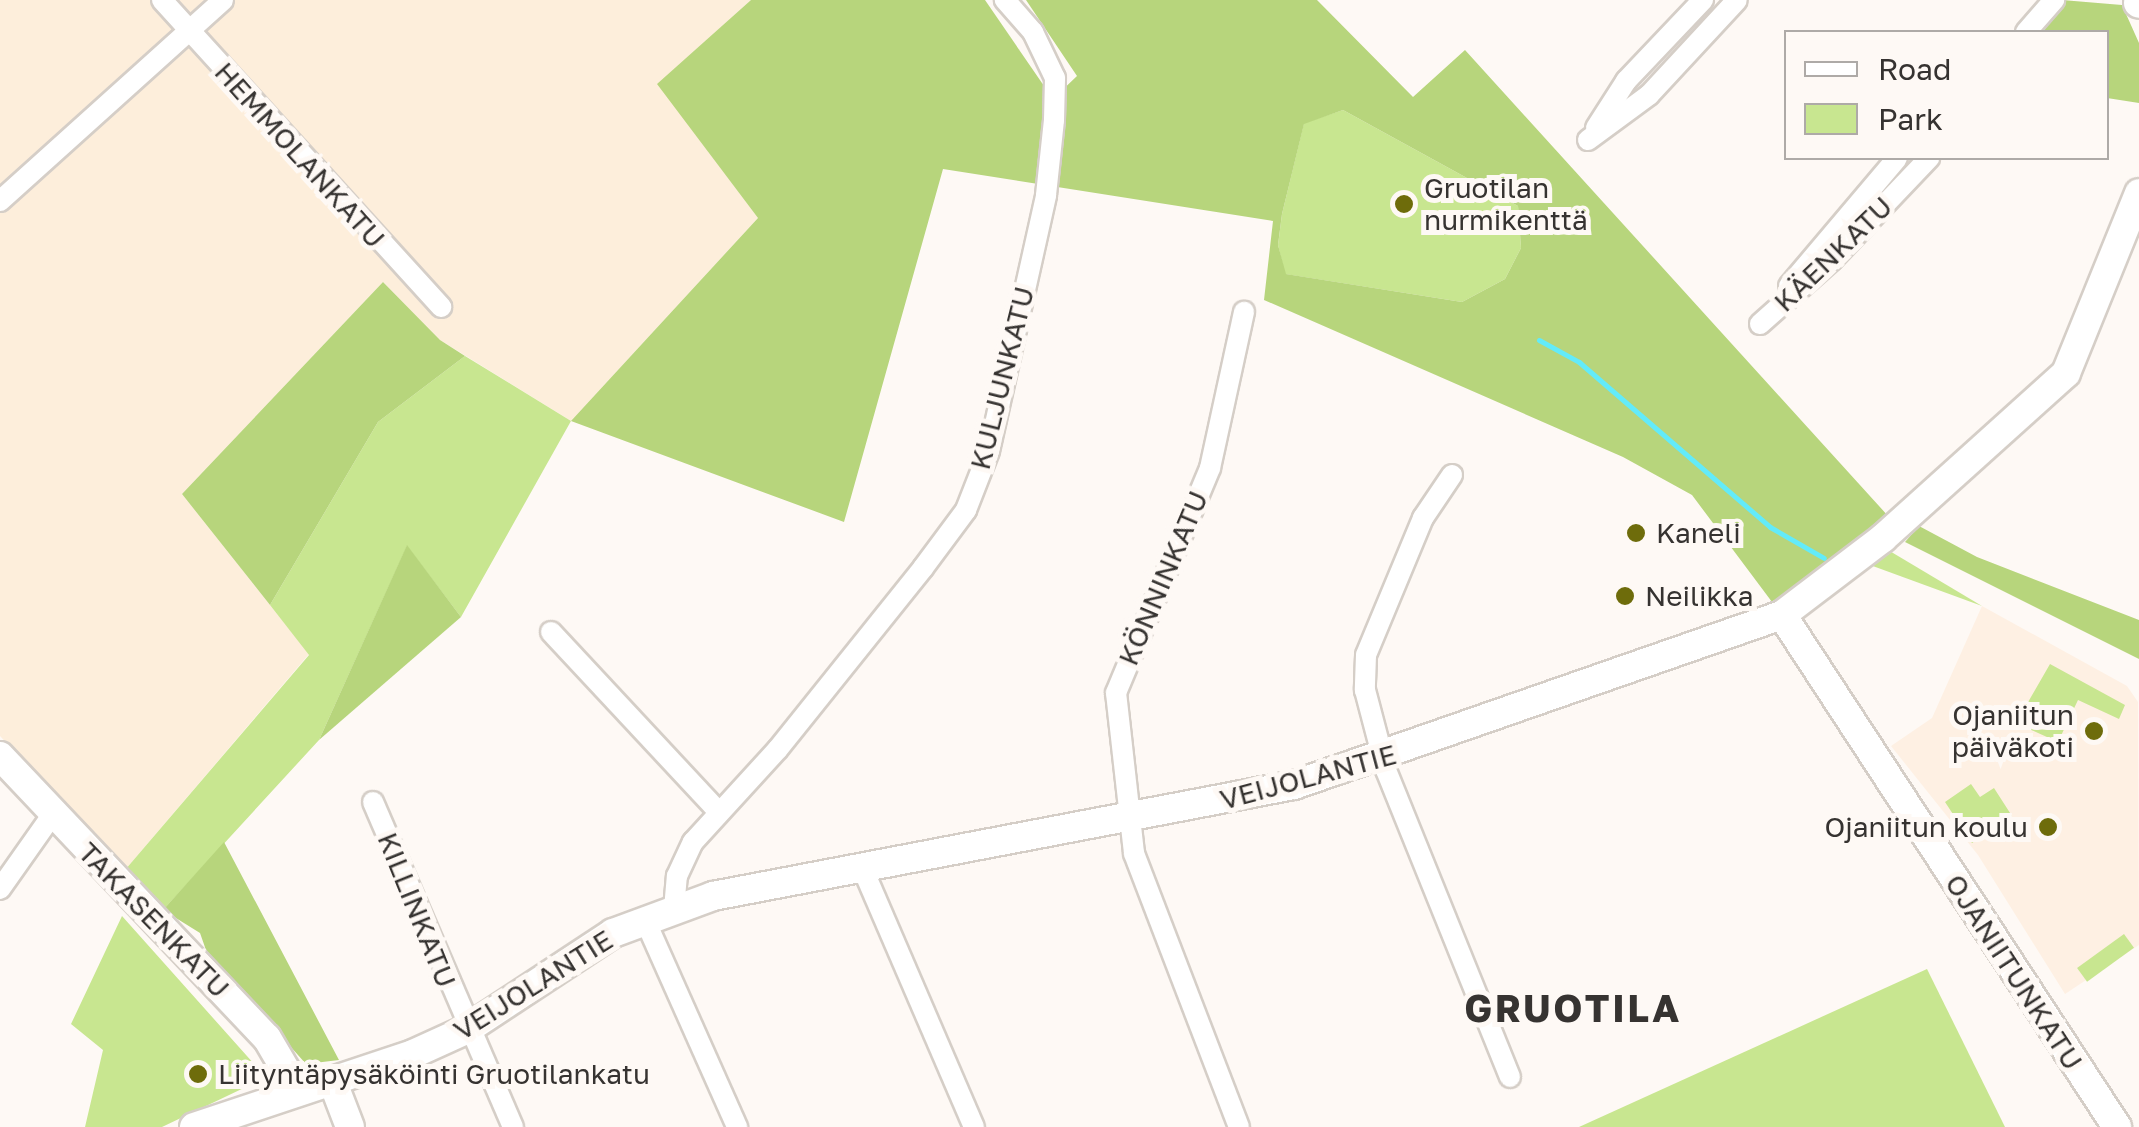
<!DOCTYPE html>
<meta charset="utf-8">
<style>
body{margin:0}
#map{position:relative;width:2139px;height:1127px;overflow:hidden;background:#fef9f5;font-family:"Golos Text",sans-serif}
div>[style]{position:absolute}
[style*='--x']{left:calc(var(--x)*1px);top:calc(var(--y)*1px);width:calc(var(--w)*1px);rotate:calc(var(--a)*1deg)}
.built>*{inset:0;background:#fef0e3}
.industrial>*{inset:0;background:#fdeedb}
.green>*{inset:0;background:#c8e690;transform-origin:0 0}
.forest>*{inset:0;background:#b7d57c}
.stream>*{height:5px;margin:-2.5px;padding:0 2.5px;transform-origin:2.5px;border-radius:2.5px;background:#63ebf9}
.roads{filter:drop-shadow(2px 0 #d5cec7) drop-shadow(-2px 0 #d5cec7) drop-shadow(0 2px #d5cec7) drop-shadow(0 -2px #d5cec7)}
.street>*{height:20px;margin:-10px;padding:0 10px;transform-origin:10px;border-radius:10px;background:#fff}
.secondary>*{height:28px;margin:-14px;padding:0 14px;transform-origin:14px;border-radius:14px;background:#fff}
.dots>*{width:28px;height:28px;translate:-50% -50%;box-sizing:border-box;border:5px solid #fef9f5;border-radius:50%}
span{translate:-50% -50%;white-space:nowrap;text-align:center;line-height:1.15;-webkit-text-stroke:10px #fef9f5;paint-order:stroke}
.street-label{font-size:28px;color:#363331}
.poi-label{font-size:28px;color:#363331}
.left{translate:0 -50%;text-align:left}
.right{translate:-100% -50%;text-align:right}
.district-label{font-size:38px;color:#363331;font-weight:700;letter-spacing:2.5px}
.legend{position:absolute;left:1784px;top:30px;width:325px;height:130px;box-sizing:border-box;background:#fef9f5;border:2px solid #aeaaa7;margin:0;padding:12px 18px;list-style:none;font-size:30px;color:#363331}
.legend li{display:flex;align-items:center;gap:20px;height:50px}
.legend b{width:50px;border:2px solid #aeaaa7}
</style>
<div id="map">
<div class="built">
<div style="clip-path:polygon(1982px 606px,2127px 686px,2138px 702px,2139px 945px,2065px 994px,1978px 855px,1891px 746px,1932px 718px)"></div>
</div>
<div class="industrial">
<div style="clip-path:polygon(0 0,751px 0,658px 84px,758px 218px,571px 421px,440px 340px,383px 282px,182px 494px,309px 654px,125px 870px,0 736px)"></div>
</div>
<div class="green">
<div style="clip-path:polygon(1343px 110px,1518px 206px,1521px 248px,1505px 279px,1462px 302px,1285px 274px,1278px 245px,1282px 214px,1304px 123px)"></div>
<div style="clip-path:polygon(465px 356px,571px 421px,461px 617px,407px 546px,319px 740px,163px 910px,125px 870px,309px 655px,270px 605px,378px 422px)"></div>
<div style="clip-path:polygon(1888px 550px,1982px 606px,1870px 565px)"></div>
<div style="clip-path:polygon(2050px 664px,2125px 705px,2119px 719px,2078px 700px,2058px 742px,2016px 723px)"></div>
<div style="clip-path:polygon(1971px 784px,1980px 797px,1994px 788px,2012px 816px,1972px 843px,1945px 802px)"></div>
<div style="clip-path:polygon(122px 916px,255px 1065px,248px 1086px,162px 1127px,85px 1127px,103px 1050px,71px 1024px)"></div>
<div style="left:2124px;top:934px;width:17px;height:58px;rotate:54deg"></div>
<div style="clip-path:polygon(1927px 969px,2005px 1127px,1579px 1127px)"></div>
</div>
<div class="forest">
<div style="clip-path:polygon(evenodd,751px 0,985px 0,1053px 99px,1077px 76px,1026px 0,1317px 0,1413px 97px,1465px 50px,1889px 517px,1775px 606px,1692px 495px,1623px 457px,1264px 300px,1273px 221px,943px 169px,844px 522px,571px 421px,758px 218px,657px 84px,751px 0,1343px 110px,1518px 206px,1521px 248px,1505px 279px,1462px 302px,1286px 274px,1278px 245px,1282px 214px,1304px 124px,1343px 110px)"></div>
<div style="clip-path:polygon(2062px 0,2122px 5px,2139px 43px,2139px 103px,2107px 98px,2106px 32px,2037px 32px)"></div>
<div style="clip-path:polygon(383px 282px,440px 340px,465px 356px,378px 422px,270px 605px,182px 494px)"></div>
<div style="clip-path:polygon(1919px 526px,1977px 557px,2139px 620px,2139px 659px,1905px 542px)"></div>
<div style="clip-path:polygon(407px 545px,461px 617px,319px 740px)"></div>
<div style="clip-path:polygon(224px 842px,339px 1060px,306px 1064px,207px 953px,200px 933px,163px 910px)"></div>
</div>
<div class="stream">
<div style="--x:1539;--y:340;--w:46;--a:28.8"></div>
<div style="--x:1579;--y:362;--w:252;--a:40.8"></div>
<div style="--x:1770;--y:527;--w:62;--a:29.9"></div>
</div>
<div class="roads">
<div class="street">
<div style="--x:162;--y:0;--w:415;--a:47.7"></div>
<div style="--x:2026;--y:32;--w:43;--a:-48.8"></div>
<div style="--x:1596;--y:128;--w:56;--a:-57.4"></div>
<div style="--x:1626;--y:81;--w:112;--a:-46.5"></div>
<div style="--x:1588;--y:140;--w:76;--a:-36.4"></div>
<div style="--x:1649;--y:95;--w:129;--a:-47.2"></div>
<div style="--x:0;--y:201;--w:300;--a:-42"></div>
<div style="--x:1789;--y:286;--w:167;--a:-49.8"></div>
<div style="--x:1760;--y:324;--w:96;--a:-41.6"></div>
<div style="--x:1832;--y:260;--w:141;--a:-46.4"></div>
<div style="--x:1452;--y:475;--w:52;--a:124"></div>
<div style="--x:1423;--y:518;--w:148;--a:112.6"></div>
<div style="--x:1366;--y:655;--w:35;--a:92"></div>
<div style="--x:1365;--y:690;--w:83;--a:75.3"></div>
<div style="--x:1386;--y:770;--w:331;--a:68"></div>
<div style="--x:551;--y:632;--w:246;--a:47"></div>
<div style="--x:373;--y:802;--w:354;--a:66.7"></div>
<div style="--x:862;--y:867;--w:283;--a:66.7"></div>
<div style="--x:0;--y:889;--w:92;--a:-54.8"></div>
<div style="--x:674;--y:909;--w:33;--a:-85"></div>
<div style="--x:677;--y:876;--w:38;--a:-65"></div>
<div style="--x:693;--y:842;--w:126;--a:-47.6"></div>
<div style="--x:778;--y:749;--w:232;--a:-51.3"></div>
<div style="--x:923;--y:568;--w:72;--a:-53.4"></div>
<div style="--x:966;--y:510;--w:63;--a:-68.7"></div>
<div style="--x:989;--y:451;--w:262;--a:-77.4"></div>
<div style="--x:1046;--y:195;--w:75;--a:-83.9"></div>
<div style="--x:1054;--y:120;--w:42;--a:-88.6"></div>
<div style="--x:1055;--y:78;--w:51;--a:-115.6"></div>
<div style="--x:1033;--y:32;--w:43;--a:-131.2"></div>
<div style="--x:645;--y:920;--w:227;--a:66"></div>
<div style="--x:1239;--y:1127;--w:293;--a:-111"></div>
<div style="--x:1134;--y:853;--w:161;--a:-96.4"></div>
<div style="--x:1116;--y:693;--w:244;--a:-67.3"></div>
<div style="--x:1210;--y:468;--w:160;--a:-77.7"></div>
</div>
<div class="secondary">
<div style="--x:2138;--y:3;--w:1;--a:45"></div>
<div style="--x:1782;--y:615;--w:612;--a:56.8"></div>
<div style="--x:0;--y:756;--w:388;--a:46.6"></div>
<div style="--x:267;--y:1038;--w:61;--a:59.7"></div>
<div style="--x:332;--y:1080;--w:50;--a:69"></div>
<div style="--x:194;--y:1127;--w:231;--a:-18.4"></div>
<div style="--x:413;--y:1054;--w:58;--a:-24.4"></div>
<div style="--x:466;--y:1030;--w:176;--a:-33.4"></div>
<div style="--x:613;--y:933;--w:107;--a:-20.3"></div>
<div style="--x:713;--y:896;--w:592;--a:-10.82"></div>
<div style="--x:1294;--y:785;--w:517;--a:-19.21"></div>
<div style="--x:1782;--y:615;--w:127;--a:-37.3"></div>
<div style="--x:1883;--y:538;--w:246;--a:-42"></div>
<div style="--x:2066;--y:373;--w:194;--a:-67.9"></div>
</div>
</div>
<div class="dots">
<div style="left:1404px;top:204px;background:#6e6c0b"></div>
<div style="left:1636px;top:533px;background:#6e6c0b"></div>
<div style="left:1625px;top:596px;background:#6e6c0b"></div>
<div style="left:2094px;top:731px;background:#6e6c0b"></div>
<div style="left:2048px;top:827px;background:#6e6c0b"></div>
<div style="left:198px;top:1074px;background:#6e6c0b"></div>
</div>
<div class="street-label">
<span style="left:300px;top:155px;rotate:48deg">HEMMOLANKATU</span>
<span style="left:1833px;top:254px;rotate:-44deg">KÄENKATU</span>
<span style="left:1002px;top:378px;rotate:-76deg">KULJUNKATU</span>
<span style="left:1163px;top:578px;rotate:-67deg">KÖNNINKATU</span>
<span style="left:1308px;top:777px;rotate:-15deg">VEIJOLANTIE</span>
<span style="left:417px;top:910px;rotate:68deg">KILLINKATU</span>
<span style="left:154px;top:920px;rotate:46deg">TAKASENKATU</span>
<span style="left:2014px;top:972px;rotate:57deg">OJANIITUNKATU</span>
<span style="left:533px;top:985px;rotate:-32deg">VEIJOLANTIE</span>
</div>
<div class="poi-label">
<span class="left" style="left:1424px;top:204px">Gruotilan<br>nurmikenttä</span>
<span class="left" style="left:1656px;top:533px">Kaneli</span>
<span class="left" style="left:1645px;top:596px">Neilikka</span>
<span class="right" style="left:2074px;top:731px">Ojaniitun<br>päiväkoti</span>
<span class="right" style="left:2028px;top:827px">Ojaniitun koulu</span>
<span class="left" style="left:218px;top:1074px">Liityntäpysäköinti Gruotilankatu</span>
</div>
<div class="district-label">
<span style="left:1573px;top:1008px">GRUOTILA</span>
</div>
<ul class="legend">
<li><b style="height:12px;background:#fff"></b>Road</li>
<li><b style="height:28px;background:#c8e690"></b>Park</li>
</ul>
</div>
